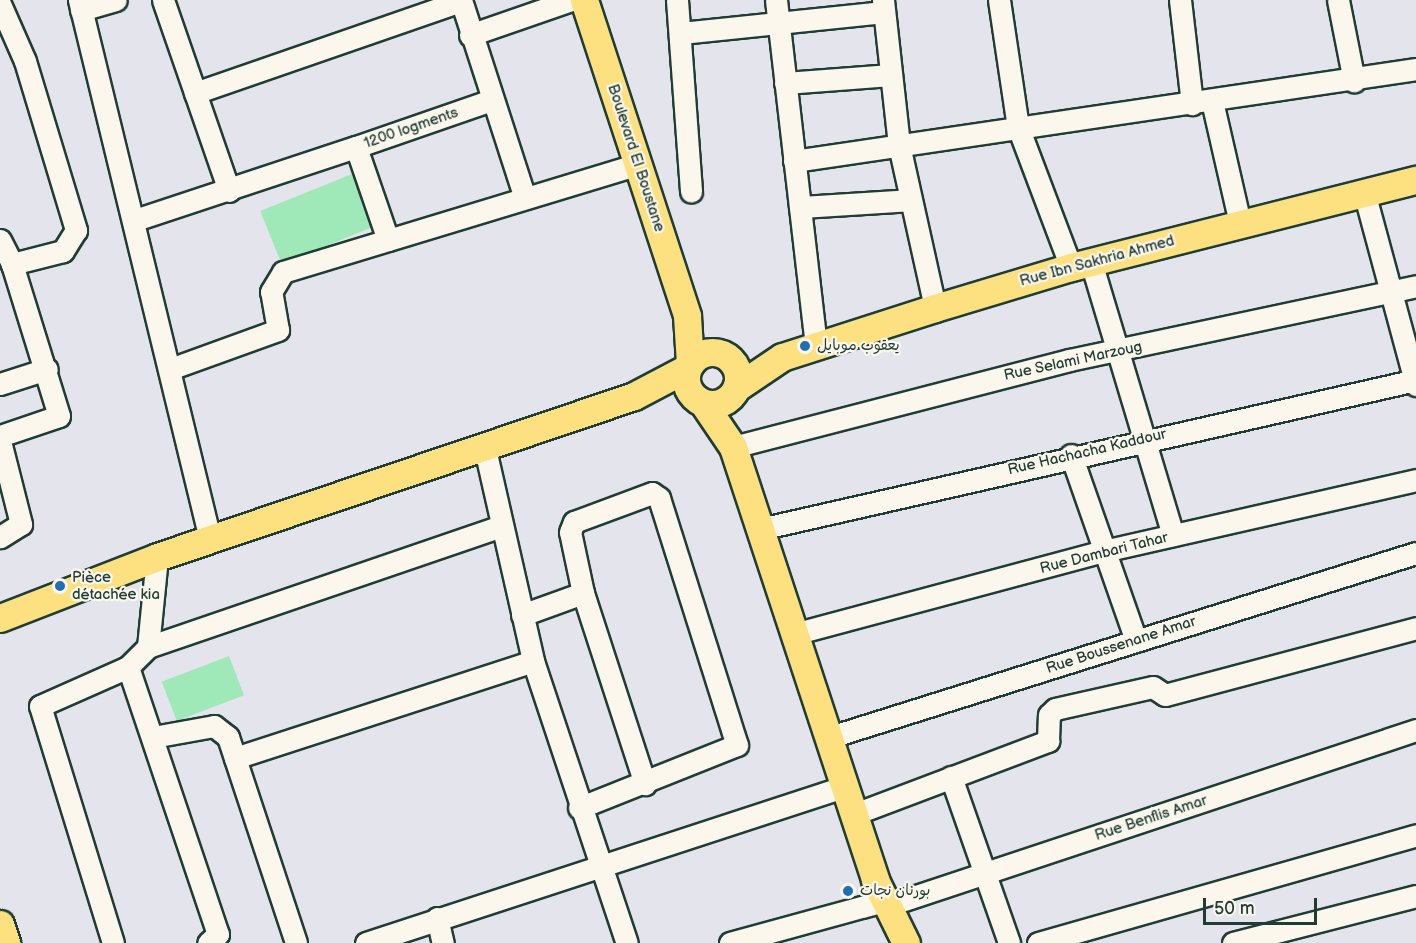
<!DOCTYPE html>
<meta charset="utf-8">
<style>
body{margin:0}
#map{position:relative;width:1416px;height:943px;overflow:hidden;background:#e4e5ec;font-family:"Balsamiq Sans","Playpen Sans Arabic",sans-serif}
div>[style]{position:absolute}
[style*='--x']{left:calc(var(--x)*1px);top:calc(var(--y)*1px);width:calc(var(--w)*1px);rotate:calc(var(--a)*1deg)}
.green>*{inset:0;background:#9fe8b7;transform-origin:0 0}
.roads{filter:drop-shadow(2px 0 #1f3d34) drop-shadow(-2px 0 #1f3d34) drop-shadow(0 2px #1f3d34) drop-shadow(0 -2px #1f3d34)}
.minor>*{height:21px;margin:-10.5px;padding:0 10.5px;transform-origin:10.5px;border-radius:10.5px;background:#fbf7ec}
.major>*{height:27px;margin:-13.5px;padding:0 13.5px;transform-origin:13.5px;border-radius:13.5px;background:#fde080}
.major>.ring{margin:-13.5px;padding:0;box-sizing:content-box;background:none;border:27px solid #fde080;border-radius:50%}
.dots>*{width:16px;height:16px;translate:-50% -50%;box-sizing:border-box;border:3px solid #fbf7ec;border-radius:50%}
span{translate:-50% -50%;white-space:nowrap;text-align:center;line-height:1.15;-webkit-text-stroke:4.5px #fbf7ec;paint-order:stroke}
.street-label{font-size:15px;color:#1f3d34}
.poi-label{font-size:15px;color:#1f3d34}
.left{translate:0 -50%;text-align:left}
.scale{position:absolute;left:1203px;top:898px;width:114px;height:27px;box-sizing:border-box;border:3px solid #1f3d34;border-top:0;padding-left:8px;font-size:18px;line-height:21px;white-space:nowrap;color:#1f3d34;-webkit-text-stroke:4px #fbf7ec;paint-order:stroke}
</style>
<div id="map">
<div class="green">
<div style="left:352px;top:174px;width:57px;height:99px;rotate:68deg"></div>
<div style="left:229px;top:656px;width:42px;height:72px;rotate:69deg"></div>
</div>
<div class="roads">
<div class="minor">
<div style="--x:79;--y:0;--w:555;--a:76.34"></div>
<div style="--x:163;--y:0;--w:202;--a:70.9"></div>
<div style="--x:461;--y:0;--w:208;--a:72.1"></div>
<div style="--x:677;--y:0;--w:192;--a:85.8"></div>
<div style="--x:776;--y:0;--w:348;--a:83.4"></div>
<div style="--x:883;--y:0;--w:146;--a:83.7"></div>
<div style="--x:899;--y:145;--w:167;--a:77.5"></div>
<div style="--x:999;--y:0;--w:128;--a:81.5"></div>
<div style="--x:1018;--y:127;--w:150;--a:69.3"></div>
<div style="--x:1180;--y:0;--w:105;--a:83.4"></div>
<div style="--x:1338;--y:0;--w:83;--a:78.8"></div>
<div style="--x:0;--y:4;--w:62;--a:66.3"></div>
<div style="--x:25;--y:61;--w:177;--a:73.2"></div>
<div style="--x:76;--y:230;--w:25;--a:122"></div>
<div style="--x:63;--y:251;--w:53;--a:165.7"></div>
<div style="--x:12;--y:264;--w:159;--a:72.8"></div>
<div style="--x:59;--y:416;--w:62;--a:161.3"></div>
<div style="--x:81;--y:10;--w:36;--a:-16"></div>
<div style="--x:681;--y:33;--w:204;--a:-5.9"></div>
<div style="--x:470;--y:35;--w:107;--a:-19.1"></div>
<div style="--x:785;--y:83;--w:106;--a:-4.3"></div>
<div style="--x:195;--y:93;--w:281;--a:-19.1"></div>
<div style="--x:1212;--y:101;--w:125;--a:77.1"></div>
<div style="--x:794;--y:161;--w:629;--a:-8.41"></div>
<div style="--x:1364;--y:192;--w:200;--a:74.9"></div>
<div style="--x:800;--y:207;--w:110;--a:-3.6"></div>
<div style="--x:135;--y:220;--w:233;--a:-18.3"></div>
<div style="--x:0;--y:240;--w:27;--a:63"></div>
<div style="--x:388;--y:240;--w:98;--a:-109"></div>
<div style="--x:356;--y:147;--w:144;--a:-19.1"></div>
<div style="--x:1091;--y:262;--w:285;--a:73.3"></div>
<div style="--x:170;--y:369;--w:115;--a:-19.9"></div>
<div style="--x:278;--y:330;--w:39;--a:-100"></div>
<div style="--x:271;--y:292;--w:23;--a:-59"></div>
<div style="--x:283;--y:272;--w:371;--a:-16.9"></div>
<div style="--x:0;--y:384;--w:49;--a:-17.7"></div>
<div style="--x:0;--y:441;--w:86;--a:75.8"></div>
<div style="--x:21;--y:524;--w:25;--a:148"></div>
<div style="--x:733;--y:447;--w:347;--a:-14.5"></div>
<div style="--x:1069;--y:360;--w:355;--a:-12"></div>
<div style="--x:485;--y:449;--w:217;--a:77.2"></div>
<div style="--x:533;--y:661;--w:297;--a:71.6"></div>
<div style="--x:1071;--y:455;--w:197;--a:70.7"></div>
<div style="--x:760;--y:529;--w:673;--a:-12.8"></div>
<div style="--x:157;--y:557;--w:90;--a:95.7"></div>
<div style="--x:148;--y:647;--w:28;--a:135"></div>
<div style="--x:128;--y:667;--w:282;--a:71.4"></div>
<div style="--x:218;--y:934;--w:13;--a:138"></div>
<div style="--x:583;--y:593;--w:201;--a:72"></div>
<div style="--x:522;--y:615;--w:65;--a:-19.8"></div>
<div style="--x:583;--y:593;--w:62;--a:-102"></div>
<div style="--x:570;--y:532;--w:11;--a:-68"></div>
<div style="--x:574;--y:522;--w:83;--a:-20.4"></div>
<div style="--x:652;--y:493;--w:9;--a:36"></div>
<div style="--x:659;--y:498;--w:259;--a:72.5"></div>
<div style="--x:737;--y:745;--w:170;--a:158.3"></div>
<div style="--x:794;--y:634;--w:321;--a:-15"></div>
<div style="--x:1104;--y:551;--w:320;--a:-12.8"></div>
<div style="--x:148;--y:647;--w:373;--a:-18.9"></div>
<div style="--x:153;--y:737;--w:62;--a:-10.2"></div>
<div style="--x:214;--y:726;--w:18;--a:38"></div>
<div style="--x:228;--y:737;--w:217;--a:71.7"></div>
<div style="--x:827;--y:738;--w:617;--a:-17.44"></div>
<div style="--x:235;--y:758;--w:313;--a:-18"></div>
<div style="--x:951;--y:777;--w:176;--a:70.7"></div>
<div style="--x:852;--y:815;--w:210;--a:-20.7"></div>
<div style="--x:1048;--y:741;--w:26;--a:-88"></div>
<div style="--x:1049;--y:715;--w:8;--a:-45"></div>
<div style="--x:1055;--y:709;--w:100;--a:-12.7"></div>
<div style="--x:1153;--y:687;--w:14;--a:34"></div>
<div style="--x:1165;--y:695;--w:260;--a:-14.9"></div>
<div style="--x:886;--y:906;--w:558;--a:-18.37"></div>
<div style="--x:437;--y:918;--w:26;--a:77"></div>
<div style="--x:113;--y:943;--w:248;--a:-107.1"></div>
<div style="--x:40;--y:706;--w:96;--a:-23.9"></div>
<div style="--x:366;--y:943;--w:502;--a:-18.11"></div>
<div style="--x:730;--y:943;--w:160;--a:-15.3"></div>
<div style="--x:1038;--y:943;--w:393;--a:-15.9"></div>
<div style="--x:1233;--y:943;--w:189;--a:-14.4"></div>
</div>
<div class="major">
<div style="--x:584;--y:0;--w:332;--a:71.9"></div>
<div style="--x:687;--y:316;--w:48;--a:86.4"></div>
<div class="ring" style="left:686px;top:352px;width:25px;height:25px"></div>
<div style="--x:736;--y:388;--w:55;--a:-34"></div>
<div style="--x:782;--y:357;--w:161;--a:-17.8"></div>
<div style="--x:935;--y:308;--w:142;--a:-16.8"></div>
<div style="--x:1071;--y:267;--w:356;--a:-14.2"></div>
<div style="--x:703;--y:403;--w:53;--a:55.7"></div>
<div style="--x:733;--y:447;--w:456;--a:71.8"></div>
<div style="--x:875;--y:880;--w:70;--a:63.8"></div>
<div style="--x:0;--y:618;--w:168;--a:-21.2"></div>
<div style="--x:157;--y:557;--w:503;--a:-18.65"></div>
<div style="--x:634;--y:396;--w:60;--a:-27.8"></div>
<div style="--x:0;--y:924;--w:20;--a:72"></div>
</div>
</div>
<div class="dots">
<div style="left:805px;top:346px;background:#1f6fb2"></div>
<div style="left:60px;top:586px;background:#1f6fb2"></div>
<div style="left:848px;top:891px;background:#1f6fb2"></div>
</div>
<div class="street-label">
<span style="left:411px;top:128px;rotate:-19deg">1200 logments</span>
<span style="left:636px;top:158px;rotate:72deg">Boulevard El Boustane</span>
<span style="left:1097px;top:261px;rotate:-15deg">Rue Ibn Sakhria Ahmed</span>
<span style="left:1073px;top:361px;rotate:-12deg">Rue Selami Marzoug</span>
<span style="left:1087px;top:452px;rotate:-13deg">Rue Hachacha Kaddour</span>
<span style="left:1104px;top:553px;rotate:-14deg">Rue Dambari Tahar</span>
<span style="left:1121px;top:645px;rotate:-18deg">Rue Boussenane Amar</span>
<span style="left:1151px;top:818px;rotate:-18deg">Rue Benflis Amar</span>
</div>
<div class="poi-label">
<span class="left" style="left:817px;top:346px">يعقوب موبايل</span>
<span class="left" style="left:72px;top:586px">Pièce<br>détachée kia</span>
<span class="left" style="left:860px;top:891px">بورنان نجات</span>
</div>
<div class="scale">50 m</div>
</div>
